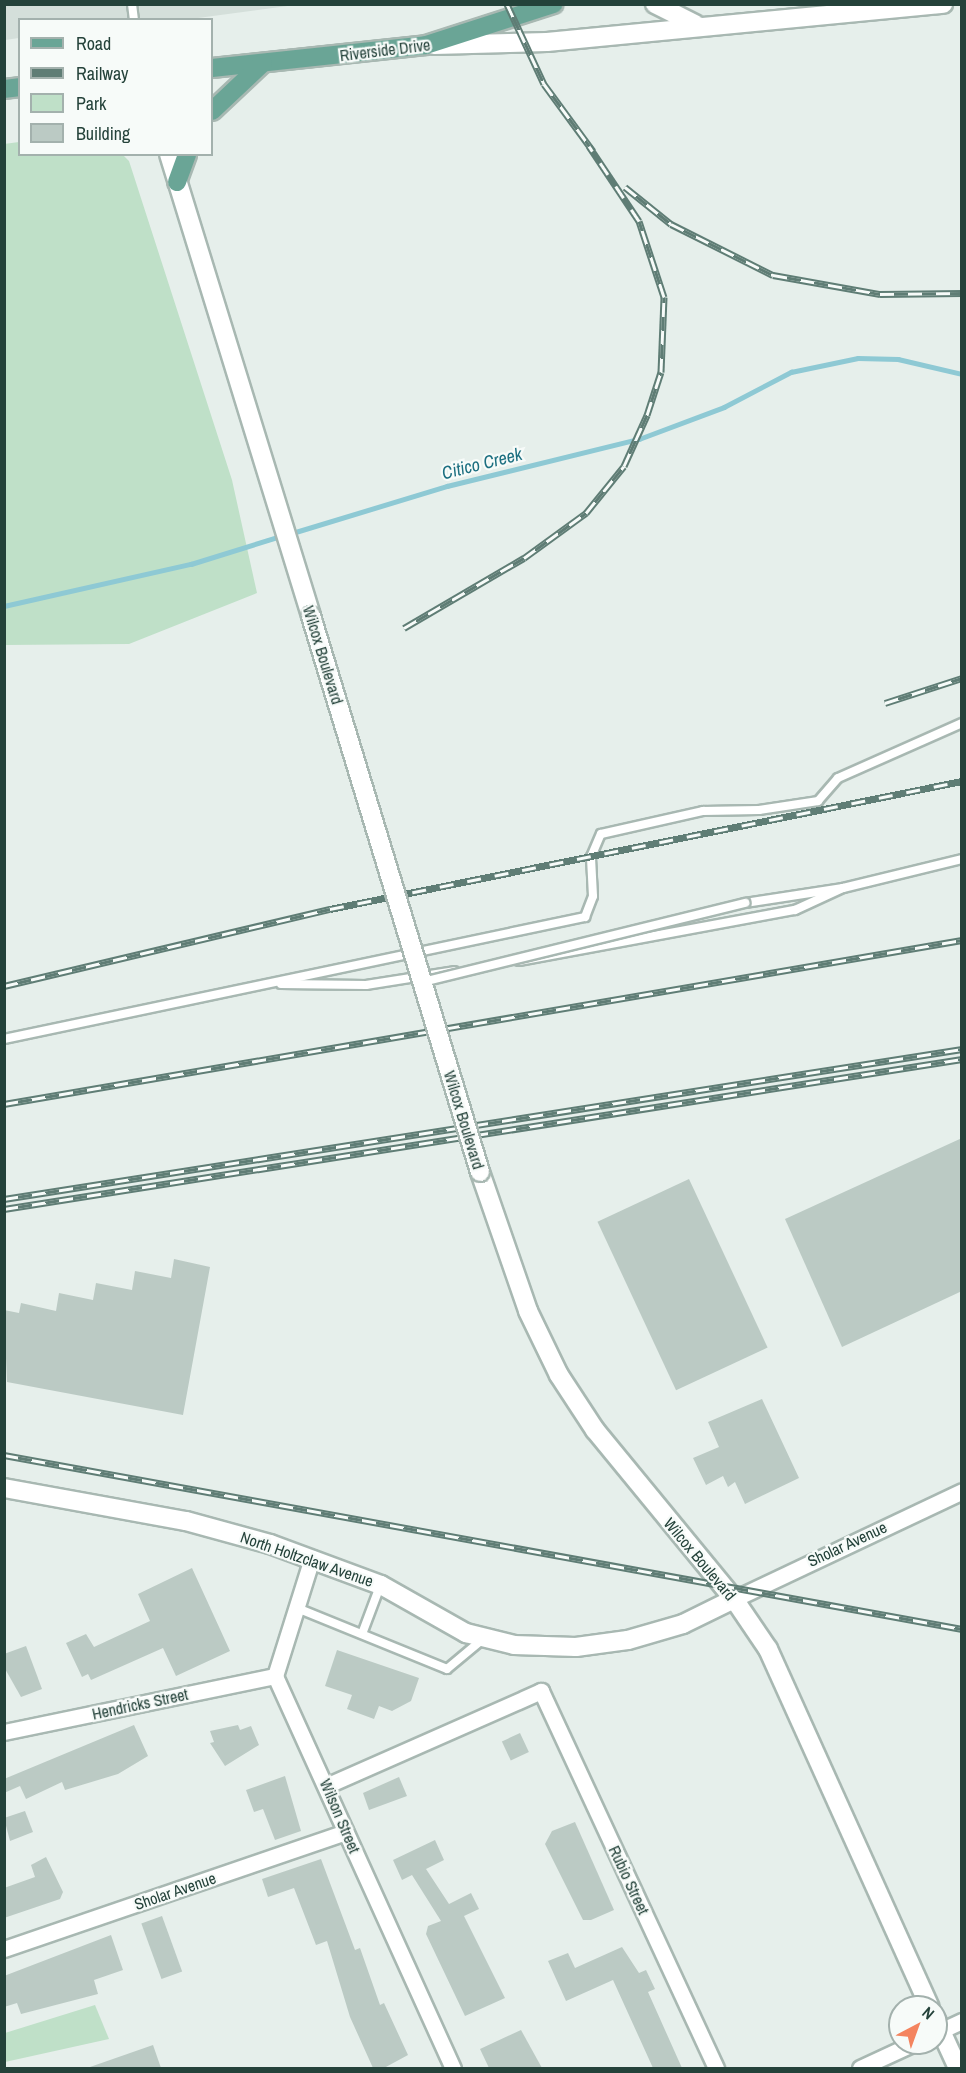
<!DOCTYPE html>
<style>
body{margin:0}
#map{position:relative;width:966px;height:2073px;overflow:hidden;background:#e6efeb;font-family:"Archivo Narrow",sans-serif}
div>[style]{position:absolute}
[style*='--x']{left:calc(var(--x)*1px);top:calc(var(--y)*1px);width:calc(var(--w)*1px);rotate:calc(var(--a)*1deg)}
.built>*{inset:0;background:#d4dfda}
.green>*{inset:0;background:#bfe0c8}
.stream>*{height:4.5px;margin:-2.25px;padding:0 2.25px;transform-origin:2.25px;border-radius:2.25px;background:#8ec9d4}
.building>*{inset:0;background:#bbcac4;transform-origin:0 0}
.roads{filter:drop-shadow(2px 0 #a8b8b2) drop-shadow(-2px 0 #a8b8b2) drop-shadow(0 2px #a8b8b2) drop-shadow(0 -2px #a8b8b2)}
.service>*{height:8px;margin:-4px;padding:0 4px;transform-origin:4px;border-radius:4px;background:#fff}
.minor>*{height:15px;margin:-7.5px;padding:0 7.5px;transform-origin:7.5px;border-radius:7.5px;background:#fff}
.tertiary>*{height:18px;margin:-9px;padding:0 9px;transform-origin:9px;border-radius:9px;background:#fff}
.secondary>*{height:18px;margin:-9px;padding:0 9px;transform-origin:9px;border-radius:9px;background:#fff}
.primary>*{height:18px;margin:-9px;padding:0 9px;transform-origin:9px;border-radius:9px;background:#6aa596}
.rail>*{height:7px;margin-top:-3.5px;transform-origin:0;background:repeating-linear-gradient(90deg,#f7fbf9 0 14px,#5f7d75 0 28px);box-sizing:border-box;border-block:2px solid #5f7d75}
.bridges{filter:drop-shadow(2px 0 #a8b8b2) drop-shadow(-2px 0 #a8b8b2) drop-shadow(0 2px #a8b8b2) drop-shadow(0 -2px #a8b8b2)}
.service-bridge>*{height:8px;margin:-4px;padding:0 4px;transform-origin:4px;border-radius:4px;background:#fff}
.secondary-bridge>*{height:18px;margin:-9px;padding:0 9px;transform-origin:9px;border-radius:9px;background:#fff}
span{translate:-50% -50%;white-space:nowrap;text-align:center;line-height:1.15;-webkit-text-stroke:4.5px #f7fbf9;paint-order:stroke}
.street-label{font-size:16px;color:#24423a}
.water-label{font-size:18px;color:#1c6f80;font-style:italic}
.frame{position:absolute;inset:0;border:6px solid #24423a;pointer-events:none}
.legend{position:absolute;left:18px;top:18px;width:195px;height:138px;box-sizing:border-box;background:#f7fbf9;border:2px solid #a3b1ad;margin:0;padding:8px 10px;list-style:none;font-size:18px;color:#24423a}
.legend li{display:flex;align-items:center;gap:12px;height:30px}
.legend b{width:30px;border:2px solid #a3b1ad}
.north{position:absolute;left:888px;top:1995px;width:60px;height:60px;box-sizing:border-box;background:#f7fbf9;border:2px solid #a3b1ad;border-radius:50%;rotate:41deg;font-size:16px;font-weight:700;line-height:24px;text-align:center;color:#24423a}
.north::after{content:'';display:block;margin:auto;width:21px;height:27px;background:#f4845f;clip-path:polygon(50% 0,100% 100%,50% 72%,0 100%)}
</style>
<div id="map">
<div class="built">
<div style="clip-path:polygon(5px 5px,295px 5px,183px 20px,20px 20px,19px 38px,5px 40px)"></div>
</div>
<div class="green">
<div style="clip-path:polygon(19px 142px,20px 154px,123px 155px,129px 161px,232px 480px,257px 593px,129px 644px,5px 645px,4px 144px)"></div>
<div style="clip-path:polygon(95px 2005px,109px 2039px,5px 2062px,5px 2033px)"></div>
</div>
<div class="stream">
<div style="--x:289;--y:534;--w:165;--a:-16.9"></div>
<div style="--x:447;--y:486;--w:198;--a:-13.8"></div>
<div style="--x:639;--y:439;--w:91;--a:-20.6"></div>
<div style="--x:724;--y:407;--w:76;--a:-27.6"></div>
<div style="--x:791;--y:372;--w:68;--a:-11.8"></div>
<div style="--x:858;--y:358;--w:40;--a:1.4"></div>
<div style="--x:898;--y:359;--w:66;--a:13.2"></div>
<div style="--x:4;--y:606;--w:192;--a:-12.7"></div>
<div style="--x:191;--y:564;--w:94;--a:-17.3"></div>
</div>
<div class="building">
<div style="clip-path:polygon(962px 1138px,962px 1291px,842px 1347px,785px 1219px)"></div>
<div style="left:689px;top:1179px;width:186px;height:101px;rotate:65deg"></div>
<div style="clip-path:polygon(174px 1259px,210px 1267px,183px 1415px,7px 1382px,4px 1310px,19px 1313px,21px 1303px,56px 1311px,59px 1293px,93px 1300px,96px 1283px,132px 1290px,135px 1271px,171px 1278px)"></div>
<div style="clip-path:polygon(762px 1399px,799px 1478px,745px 1504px,735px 1482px,728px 1487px,723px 1476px,706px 1485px,693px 1458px,719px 1447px,708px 1422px)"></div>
<div style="clip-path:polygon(192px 1568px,230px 1651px,176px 1676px,163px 1648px,91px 1680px,88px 1674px,82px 1677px,66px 1643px,86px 1634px,94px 1647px,150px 1621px,138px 1594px)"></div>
<div style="clip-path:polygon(26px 1646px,42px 1689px,21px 1697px,4px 1667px,4px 1654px)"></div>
<div style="clip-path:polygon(337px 1650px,419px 1678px,411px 1701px,392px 1711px,379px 1706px,374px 1719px,347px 1709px,352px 1695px,325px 1686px)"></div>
<div style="clip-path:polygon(134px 1725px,148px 1756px,118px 1774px,65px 1790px,62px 1782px,26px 1799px,20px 1786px,4px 1793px,4px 1779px)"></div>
<div style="clip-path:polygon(238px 1725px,240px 1730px,251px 1726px,259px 1745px,225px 1766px,210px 1743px,214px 1742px,210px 1731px)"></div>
<div style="left:520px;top:1733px;width:21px;height:20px;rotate:65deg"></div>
<div style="clip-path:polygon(285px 1776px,301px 1831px,275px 1840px,263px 1809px,254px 1812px,246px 1790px)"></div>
<div style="clip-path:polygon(399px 1777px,407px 1796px,369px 1810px,363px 1793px)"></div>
<div style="clip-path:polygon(25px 1811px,33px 1832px,10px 1841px,4px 1818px)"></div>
<div style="clip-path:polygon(575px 1822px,614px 1910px,591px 1920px,583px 1920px,545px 1844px,552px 1831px)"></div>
<div style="clip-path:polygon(435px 1840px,444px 1860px,426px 1869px,449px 1904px,471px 1893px,479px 1909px,464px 1916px,505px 1998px,465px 2016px,426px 1934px,428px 1926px,441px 1921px,412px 1875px,402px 1880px,393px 1860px)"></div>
<div style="clip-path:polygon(46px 1857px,63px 1892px,60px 1899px,4px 1918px,4px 1888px,35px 1877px,31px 1865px)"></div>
<div style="clip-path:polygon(321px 1859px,355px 1950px,360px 1948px,380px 2005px,384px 2003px,408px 2055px,384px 2068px,373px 2068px,350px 2017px,327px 1941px,316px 1945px,294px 1888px,268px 1897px,262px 1879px)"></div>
<div style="left:162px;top:1916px;width:59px;height:22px;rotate:70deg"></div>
<div style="clip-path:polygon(111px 1935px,123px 1970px,94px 1980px,98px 1994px,21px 2014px,17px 2003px,4px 2007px,4px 1976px)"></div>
<div style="clip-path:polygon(622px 1947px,639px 1973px,646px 1970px,655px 1989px,648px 1992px,682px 2068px,653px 2068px,613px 1980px,566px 2001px,548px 1961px,568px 1953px,575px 1968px)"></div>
<div style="clip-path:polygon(521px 2030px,542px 2068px,489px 2068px,480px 2049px)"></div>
<div style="clip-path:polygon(153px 2045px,161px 2068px,90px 2068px,90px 2067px)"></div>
</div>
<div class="roads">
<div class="service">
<div style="--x:132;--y:4;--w:16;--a:83"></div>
<div style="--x:745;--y:903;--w:99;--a:-8.7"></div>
<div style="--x:843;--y:888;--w:122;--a:-13.7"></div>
<div style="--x:519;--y:961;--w:281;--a:-10.5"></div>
<div style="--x:795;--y:910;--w:53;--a:-24.6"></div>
<div style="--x:281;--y:984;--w:85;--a:0.7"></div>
<div style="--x:366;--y:985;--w:89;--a:-9"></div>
<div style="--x:4;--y:1039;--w:594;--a:-11.86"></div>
<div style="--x:585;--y:917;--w:22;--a:-69"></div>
<div style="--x:593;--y:896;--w:39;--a:-93"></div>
<div style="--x:591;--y:857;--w:25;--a:-67"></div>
<div style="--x:601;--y:834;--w:105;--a:-12.7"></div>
<div style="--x:703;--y:811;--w:56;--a:-1"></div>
<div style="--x:759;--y:810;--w:60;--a:-8.7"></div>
<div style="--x:818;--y:801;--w:30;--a:-49"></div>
<div style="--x:838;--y:778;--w:136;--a:-23.9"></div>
<div style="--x:297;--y:1608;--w:162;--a:22.1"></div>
<div style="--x:447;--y:1669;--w:47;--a:-39.8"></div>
<div style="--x:362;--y:1634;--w:51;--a:-69.4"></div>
</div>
<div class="minor">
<div style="--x:312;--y:1558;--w:124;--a:107.4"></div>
<div style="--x:275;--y:1676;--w:431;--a:65.6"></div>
<div style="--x:734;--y:1599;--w:252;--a:-25.3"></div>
<div style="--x:4;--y:1732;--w:277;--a:-11.7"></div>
<div style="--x:328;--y:1785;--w:233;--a:-23.8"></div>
<div style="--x:541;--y:1691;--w:416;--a:65.1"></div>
<div style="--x:4;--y:1949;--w:361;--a:-18.9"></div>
<div style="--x:936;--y:2033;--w:29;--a:-25"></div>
<div style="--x:860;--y:2068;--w:60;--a:-24.8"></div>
</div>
<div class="tertiary">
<div style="--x:655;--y:4;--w:45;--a:26.6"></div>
<div style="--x:434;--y:45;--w:113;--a:-1.5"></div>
<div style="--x:547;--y:42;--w:398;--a:-5.5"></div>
</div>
<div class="secondary">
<div style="--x:169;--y:154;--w:483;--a:72.9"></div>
<div style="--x:480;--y:1172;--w:147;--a:70.9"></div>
<div style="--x:528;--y:1311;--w:71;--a:64.2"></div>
<div style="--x:559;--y:1375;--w:66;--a:56.8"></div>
<div style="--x:595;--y:1430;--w:219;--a:50.6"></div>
<div style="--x:734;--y:1599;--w:60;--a:55.8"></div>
<div style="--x:768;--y:1649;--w:393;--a:65.7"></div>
<div style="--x:4;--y:1488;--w:185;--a:10.3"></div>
<div style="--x:186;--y:1521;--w:87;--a:15.3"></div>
<div style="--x:270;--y:1544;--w:118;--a:20.3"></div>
<div style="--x:381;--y:1585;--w:98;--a:29.5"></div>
<div style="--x:466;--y:1633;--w:49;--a:14"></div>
<div style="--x:514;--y:1645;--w:62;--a:1.8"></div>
<div style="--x:576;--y:1647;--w:52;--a:-7.7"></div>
<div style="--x:628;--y:1640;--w:57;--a:-16.2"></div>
<div style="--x:683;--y:1624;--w:57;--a:-26.1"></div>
<div style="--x:936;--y:2020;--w:53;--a:65.4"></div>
</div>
<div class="primary">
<div style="--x:212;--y:68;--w:215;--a:-6.1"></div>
<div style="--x:426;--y:45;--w:134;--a:-17.8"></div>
<div style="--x:4;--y:89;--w:16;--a:-7"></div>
<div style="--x:212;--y:111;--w:70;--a:-43.3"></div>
<div style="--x:177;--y:182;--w:30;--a:-70"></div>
</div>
</div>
<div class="rail">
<div style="--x:507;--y:4;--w:88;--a:65.2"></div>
<div style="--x:544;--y:84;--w:83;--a:53.8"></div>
<div style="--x:625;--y:187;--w:59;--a:38.8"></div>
<div style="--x:671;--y:224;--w:114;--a:26.6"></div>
<div style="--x:773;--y:275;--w:109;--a:10.1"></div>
<div style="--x:880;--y:294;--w:82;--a:-0.7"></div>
<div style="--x:404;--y:628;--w:139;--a:-30.3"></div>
<div style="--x:524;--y:558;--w:77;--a:-36"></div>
<div style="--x:586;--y:513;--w:60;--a:-51"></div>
<div style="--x:624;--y:466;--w:56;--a:-65.7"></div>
<div style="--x:647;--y:415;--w:45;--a:-72"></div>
<div style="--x:661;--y:372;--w:75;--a:-87.7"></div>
<div style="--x:664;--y:297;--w:80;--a:-108.2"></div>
<div style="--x:639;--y:221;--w:90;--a:-123.7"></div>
<div style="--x:885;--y:703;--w:81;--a:-18"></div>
<div style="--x:4;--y:986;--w:335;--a:-13.3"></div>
<div style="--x:330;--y:909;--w:645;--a:-11.45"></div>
<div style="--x:4;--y:1104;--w:972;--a:-9.71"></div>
<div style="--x:4;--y:1199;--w:970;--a:-8.9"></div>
<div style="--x:4;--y:1209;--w:970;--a:-8.9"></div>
<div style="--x:4;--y:1455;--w:974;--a:10.29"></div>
</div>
<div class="bridges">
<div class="service-bridge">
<div style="--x:423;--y:982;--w:332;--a:-13.8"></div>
</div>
<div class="secondary-bridge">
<div style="--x:311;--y:616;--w:581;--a:73.09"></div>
</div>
</div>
<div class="street-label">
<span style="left:385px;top:50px;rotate:-7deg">Riverside Drive</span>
<span style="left:323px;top:655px;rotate:73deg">Wilcox Boulevard</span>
<span style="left:464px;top:1120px;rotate:73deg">Wilcox Boulevard</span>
<span style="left:847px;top:1544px;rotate:-25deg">Sholar Avenue</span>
<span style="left:307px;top:1559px;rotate:19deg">North Holtzclaw Avenue</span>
<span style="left:700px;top:1559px;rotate:50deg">Wilcox Boulevard</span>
<span style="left:140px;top:1704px;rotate:-12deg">Hendricks Street</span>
<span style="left:340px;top:1816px;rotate:67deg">Wilson Street</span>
<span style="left:629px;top:1880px;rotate:65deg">Rubio Street</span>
<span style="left:175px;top:1891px;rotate:-19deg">Sholar Avenue</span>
</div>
<div class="water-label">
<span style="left:482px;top:464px;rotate:-14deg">Citico Creek</span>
</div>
<div class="frame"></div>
<ul class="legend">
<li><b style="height:8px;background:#6aa596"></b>Road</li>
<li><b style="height:8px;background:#5f7d75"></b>Railway</li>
<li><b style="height:16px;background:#bfe0c8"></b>Park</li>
<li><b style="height:16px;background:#bbcac4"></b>Building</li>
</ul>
<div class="north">N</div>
</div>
